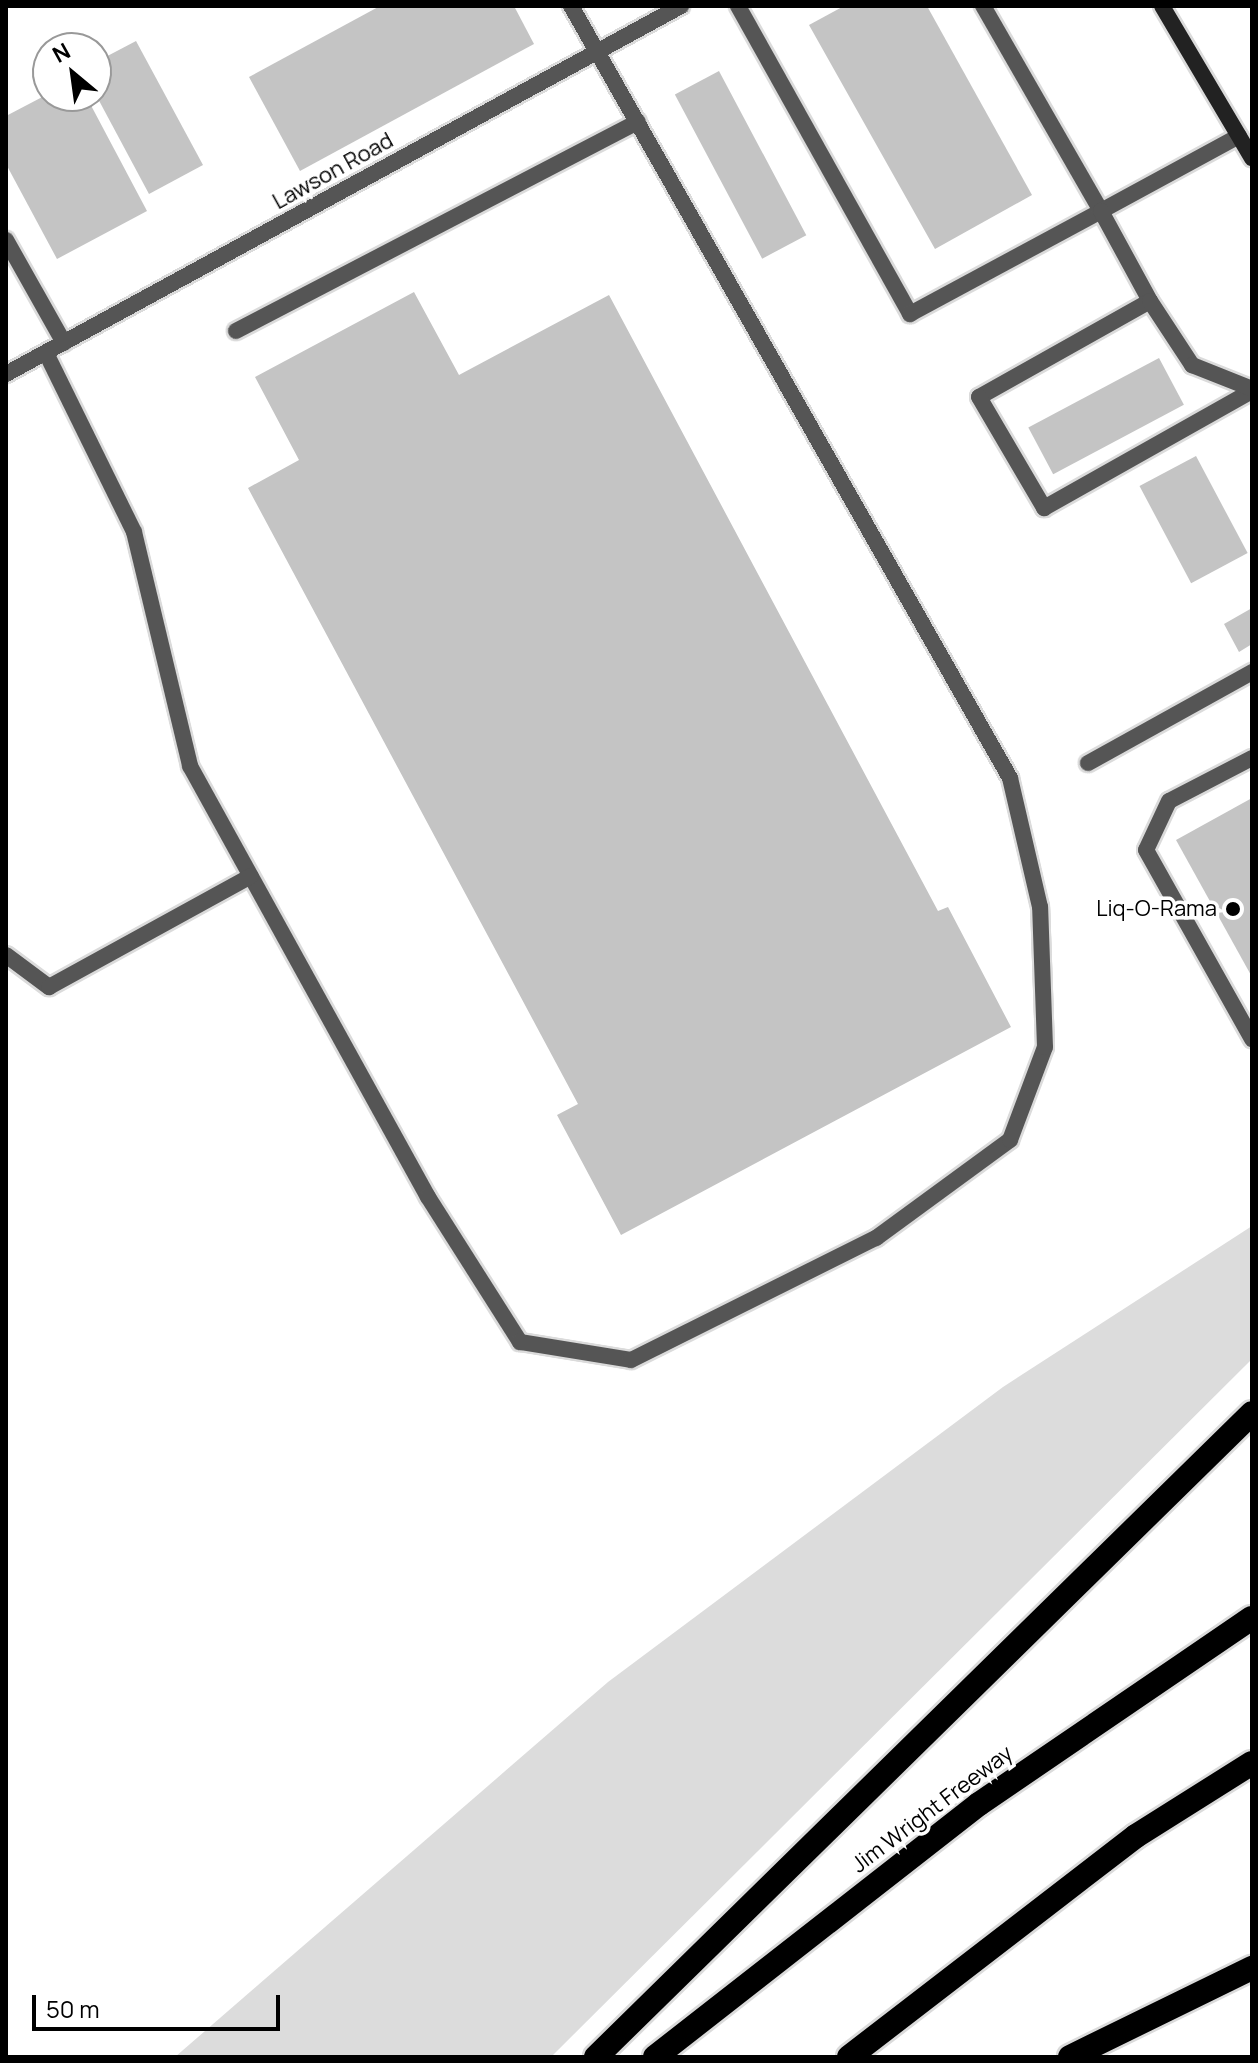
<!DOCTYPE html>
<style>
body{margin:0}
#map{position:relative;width:1258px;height:2063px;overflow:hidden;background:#fff;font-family:Manrope,sans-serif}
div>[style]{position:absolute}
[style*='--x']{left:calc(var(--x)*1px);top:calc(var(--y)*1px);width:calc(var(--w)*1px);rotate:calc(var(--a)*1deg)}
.green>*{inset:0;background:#dcdcdc}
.building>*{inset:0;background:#c4c4c4;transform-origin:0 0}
.roads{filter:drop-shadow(2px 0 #dbdbdb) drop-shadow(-2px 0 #dbdbdb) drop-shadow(0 2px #dbdbdb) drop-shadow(0 -2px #dbdbdb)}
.service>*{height:16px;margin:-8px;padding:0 8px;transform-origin:8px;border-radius:8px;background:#555}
.minor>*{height:16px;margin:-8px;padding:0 8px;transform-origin:8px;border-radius:8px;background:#555}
.secondary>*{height:16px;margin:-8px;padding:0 8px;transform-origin:8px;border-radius:8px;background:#222}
.motorway>*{height:24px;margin:-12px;padding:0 12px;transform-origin:12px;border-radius:12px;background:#000}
.dots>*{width:22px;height:22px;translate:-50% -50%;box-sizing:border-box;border:4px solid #fff;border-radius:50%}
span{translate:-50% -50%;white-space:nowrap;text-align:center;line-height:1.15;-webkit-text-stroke:7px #fff;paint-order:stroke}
.street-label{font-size:22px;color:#000}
.poi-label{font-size:22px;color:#000}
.right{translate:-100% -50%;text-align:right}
.frame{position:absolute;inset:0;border:8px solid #000;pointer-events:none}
.north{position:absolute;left:32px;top:32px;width:80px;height:80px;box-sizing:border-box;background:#fff;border:2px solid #999;border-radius:50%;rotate:331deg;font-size:22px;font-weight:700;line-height:32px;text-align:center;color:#000}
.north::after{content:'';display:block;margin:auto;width:28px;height:36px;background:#000;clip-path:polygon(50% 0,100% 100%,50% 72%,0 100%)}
.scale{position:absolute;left:32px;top:1995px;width:248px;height:36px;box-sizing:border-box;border:4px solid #000;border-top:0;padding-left:10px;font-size:24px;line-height:28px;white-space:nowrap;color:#000;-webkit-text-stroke:6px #fff;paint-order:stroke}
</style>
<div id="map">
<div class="green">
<div style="clip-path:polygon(1252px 1226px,1252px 1359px,551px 2057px,175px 2057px,608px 1682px,1003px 1387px)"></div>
</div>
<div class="building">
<div style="clip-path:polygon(380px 6px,514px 6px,534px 44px,300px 171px,249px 77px)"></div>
<div style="clip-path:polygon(844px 6px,927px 6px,1032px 195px,935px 249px,809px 25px)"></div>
<div style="clip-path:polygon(136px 41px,203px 165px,149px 194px,96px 95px,96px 62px)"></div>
<div style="left:719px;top:71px;width:186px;height:50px;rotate:62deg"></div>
<div style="clip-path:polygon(48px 94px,86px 96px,147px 211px,57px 259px,6px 164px,6px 116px)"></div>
<div style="clip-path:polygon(414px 292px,459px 375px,609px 295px,938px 911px,948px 907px,1011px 1027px,621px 1235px,557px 1115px,578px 1104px,248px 488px,299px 460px,255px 377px)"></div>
<div style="left:1159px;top:358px;width:53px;height:148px;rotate:62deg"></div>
<div style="left:1196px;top:456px;width:110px;height:64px;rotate:62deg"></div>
<div style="clip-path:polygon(1252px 608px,1252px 644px,1239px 652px,1224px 624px)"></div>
<div style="clip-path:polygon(1252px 798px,1252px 977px,1176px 840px)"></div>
</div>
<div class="roads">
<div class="service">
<div style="--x:738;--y:6;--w:353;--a:60.8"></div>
<div style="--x:910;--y:314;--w:217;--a:-28.3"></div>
<div style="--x:1101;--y:211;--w:237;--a:-119.9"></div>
<div style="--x:1239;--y:136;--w:157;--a:151.5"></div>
<div style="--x:1101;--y:211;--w:102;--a:61.4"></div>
<div style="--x:1150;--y:301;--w:196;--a:150.7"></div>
<div style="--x:979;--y:397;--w:129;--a:59.6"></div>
<div style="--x:1044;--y:508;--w:239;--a:-29.4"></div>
<div style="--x:6;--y:240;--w:118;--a:60.6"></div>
<div style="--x:1150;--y:301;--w:77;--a:56.7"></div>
<div style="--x:1192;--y:365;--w:62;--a:21.6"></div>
<div style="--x:236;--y:331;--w:453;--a:-27.5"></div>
<div style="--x:46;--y:353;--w:199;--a:63.8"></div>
<div style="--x:134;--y:532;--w:241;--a:76.5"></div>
<div style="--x:190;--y:766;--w:492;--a:61.1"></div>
<div style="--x:428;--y:1197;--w:172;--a:57.6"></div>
<div style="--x:520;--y:1342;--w:112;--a:9.2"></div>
<div style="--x:631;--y:1360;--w:274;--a:-26.5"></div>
<div style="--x:876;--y:1238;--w:166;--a:-36.2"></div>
<div style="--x:1010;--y:1140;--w:99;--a:-69.4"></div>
<div style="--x:1045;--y:1047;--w:140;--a:-92"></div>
<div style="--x:1040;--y:907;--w:132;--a:-103.1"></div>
<div style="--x:1010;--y:778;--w:888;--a:-119.62"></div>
<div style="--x:1252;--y:758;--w:93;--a:152.6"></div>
<div style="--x:1169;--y:801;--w:54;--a:115.1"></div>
<div style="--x:1146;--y:850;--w:217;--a:60.7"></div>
<div style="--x:1088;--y:763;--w:188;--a:-29"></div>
<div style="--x:6;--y:955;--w:54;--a:36.7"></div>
<div style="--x:49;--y:987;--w:230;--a:-28.8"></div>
</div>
<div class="minor">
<div style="--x:6;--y:374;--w:769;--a:-28.6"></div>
</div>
<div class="secondary">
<div style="--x:1162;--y:6;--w:177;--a:59.4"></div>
</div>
<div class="motorway">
<div style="--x:596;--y:2057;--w:919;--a:-44.47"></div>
<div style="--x:655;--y:2057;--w:411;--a:-38"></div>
<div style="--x:979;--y:1804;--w:330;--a:-34.3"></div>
<div style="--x:849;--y:2057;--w:362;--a:-37.6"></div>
<div style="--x:1136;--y:1836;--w:137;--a:-32.2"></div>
<div style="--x:1070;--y:2057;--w:203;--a:-26.1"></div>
</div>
</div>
<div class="dots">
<div style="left:1233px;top:909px;background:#000"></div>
</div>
<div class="street-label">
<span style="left:333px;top:171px;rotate:-29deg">Lawson Road</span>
<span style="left:932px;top:1809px;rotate:-37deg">Jim Wright Freeway</span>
</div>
<div class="poi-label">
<span class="right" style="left:1217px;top:909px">Liq-O-Rama</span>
</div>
<div class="frame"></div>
<div class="north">N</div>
<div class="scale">50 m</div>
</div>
